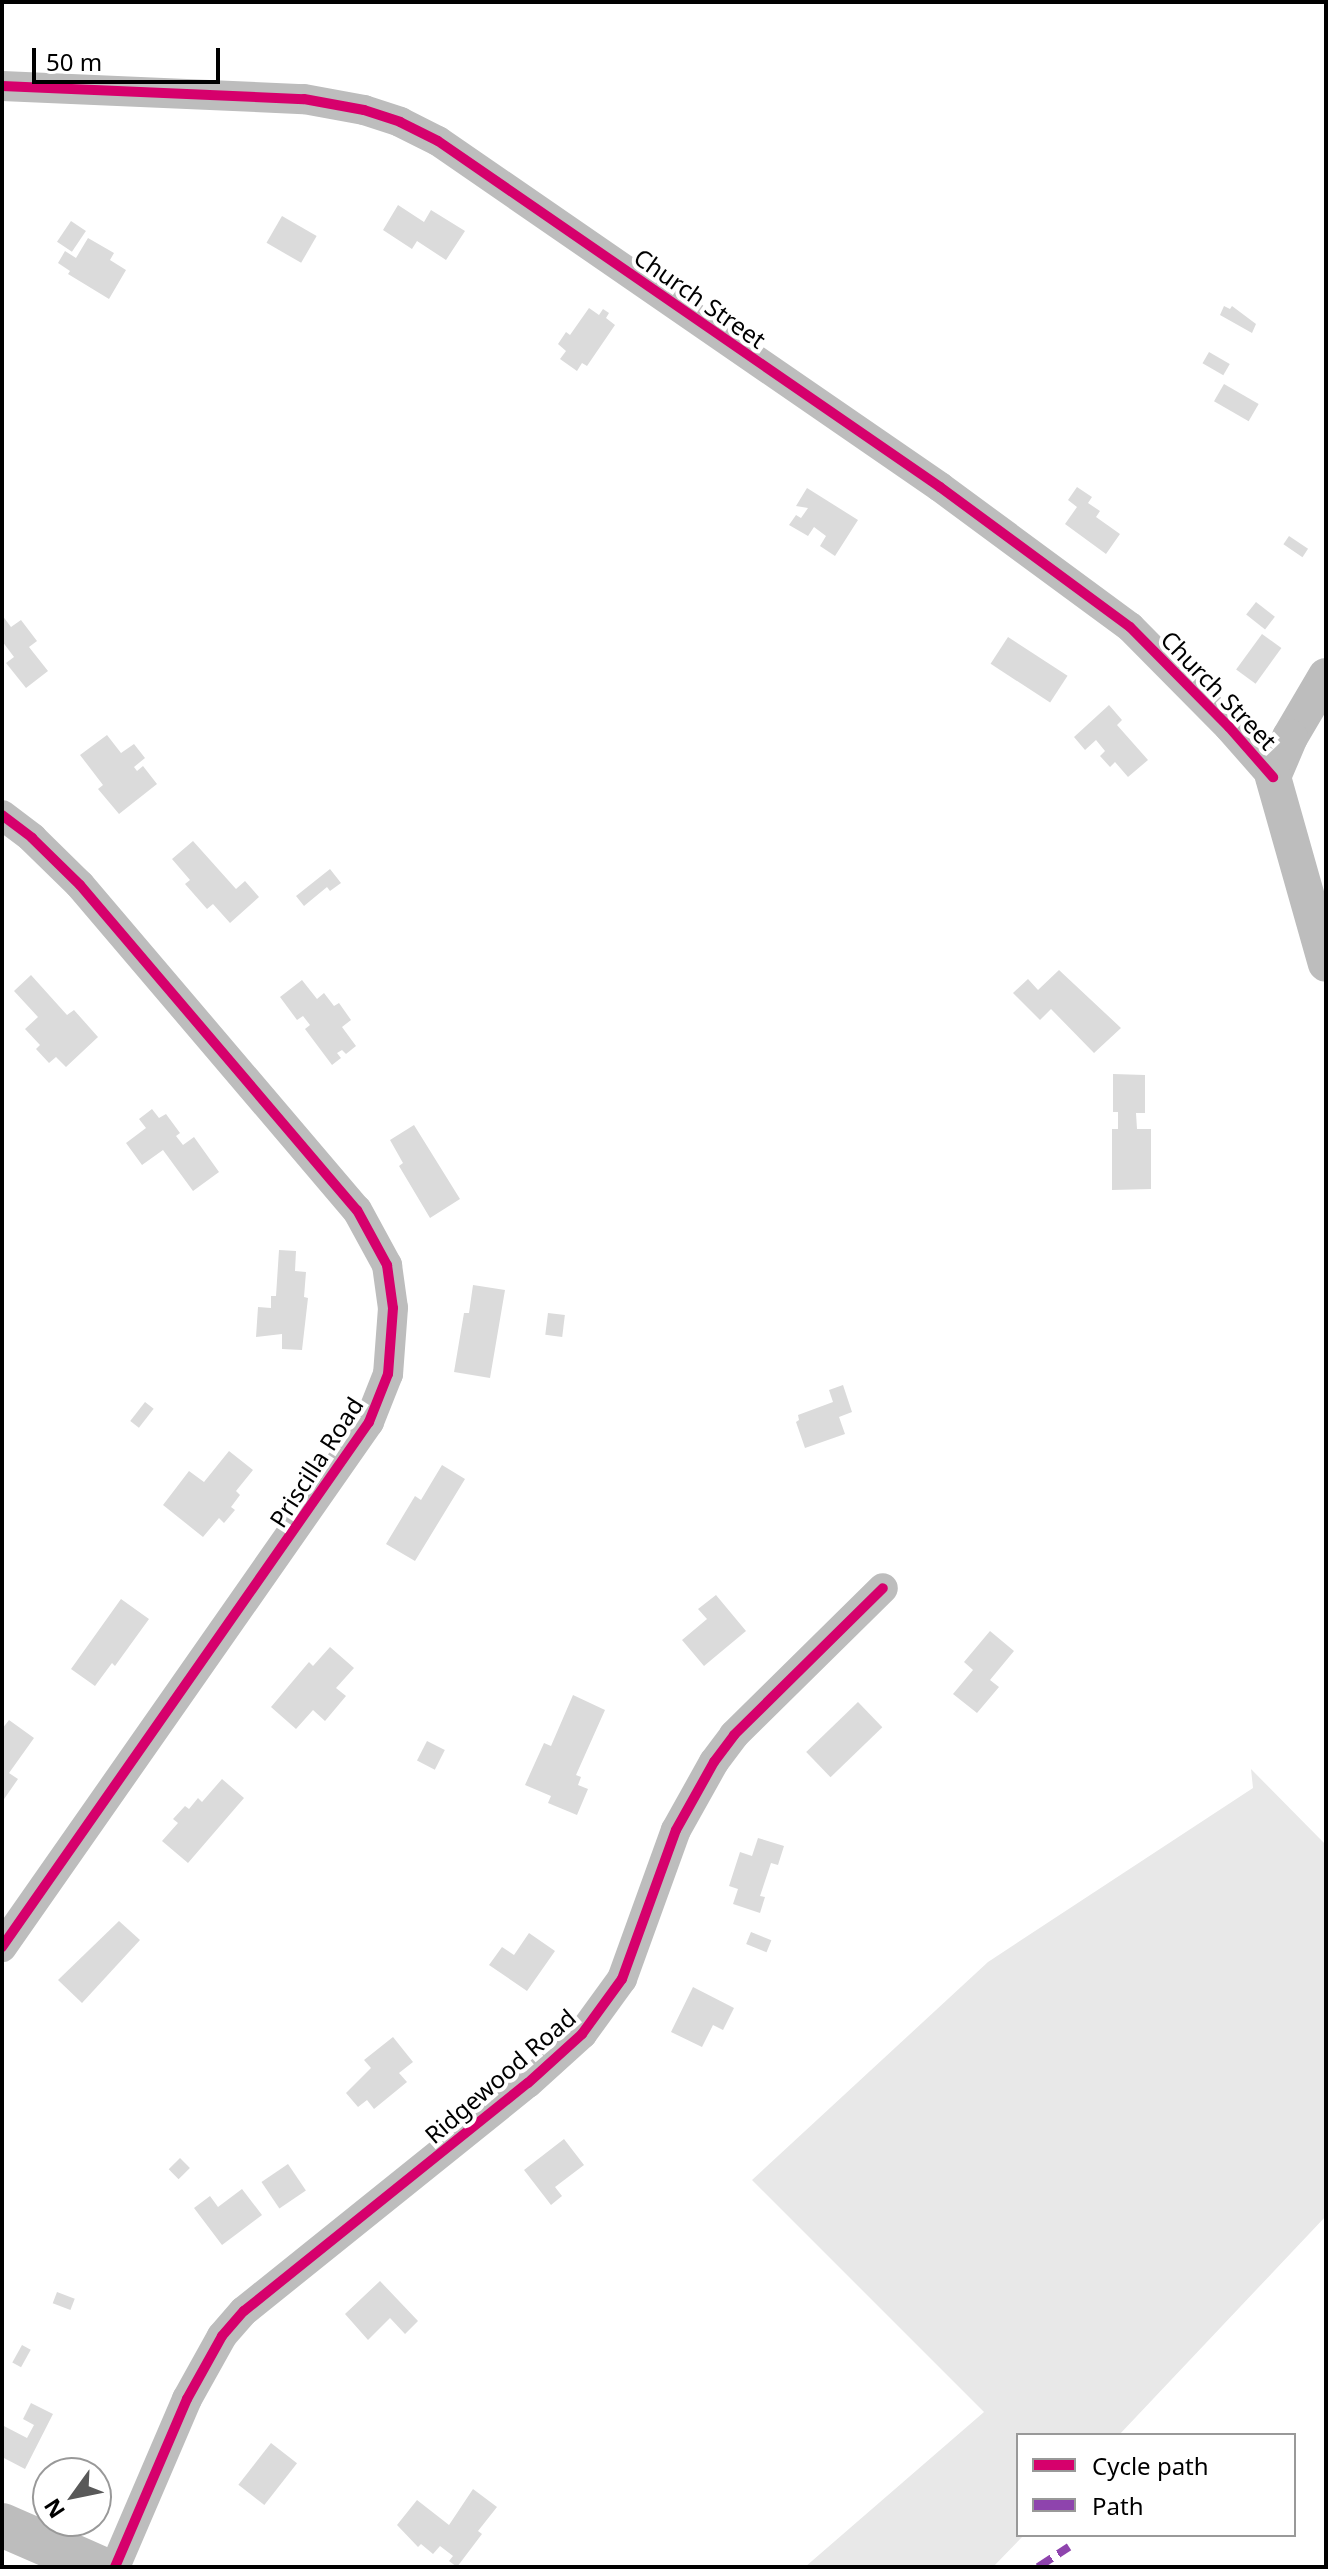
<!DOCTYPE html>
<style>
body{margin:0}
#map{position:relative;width:1328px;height:2569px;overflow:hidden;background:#fff;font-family:"Noto Sans",sans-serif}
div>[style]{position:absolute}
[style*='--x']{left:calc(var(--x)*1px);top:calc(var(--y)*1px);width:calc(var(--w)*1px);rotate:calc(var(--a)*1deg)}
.green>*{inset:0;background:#e8e8e8}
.building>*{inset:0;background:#dbdbdb;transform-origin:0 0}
.minor>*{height:30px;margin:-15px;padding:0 15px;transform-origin:15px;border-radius:15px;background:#bdbdbd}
.tertiary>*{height:36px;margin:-18px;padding:0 18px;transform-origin:18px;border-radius:18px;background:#bdbdbd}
.trunk>*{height:44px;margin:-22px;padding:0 22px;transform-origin:22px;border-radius:22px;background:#bdbdbd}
.quiet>*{height:8px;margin-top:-4px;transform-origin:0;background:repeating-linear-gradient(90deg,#8e44ad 0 16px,transparent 0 24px)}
.cycleway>*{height:10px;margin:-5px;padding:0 5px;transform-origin:5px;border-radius:5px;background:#d6006c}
span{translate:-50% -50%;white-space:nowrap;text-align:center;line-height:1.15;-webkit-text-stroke:8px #fff;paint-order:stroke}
.street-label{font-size:24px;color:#000}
.frame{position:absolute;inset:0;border:4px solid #000;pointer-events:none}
.legend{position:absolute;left:1016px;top:2433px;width:280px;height:104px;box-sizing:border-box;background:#fff;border:2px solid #999;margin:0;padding:10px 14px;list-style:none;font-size:24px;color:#000}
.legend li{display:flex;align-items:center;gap:16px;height:40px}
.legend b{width:40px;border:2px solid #999}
.north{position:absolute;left:32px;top:2457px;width:80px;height:80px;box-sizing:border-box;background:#fff;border:2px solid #999;border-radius:50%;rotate:237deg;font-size:22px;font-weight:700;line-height:32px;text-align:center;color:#000}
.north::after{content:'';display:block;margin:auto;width:28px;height:36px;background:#595959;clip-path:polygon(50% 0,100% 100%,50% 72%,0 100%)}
.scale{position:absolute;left:32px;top:48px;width:188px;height:36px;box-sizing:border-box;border:4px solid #000;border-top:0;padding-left:10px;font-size:24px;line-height:28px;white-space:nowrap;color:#000;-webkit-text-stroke:6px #fff;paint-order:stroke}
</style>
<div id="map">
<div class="green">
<div style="clip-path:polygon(1251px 1769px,1326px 1845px,1326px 2216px,1119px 2435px,1018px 2435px,1018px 2535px,1024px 2535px,993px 2567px,805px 2567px,984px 2412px,752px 2180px,988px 1962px,1253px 1788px)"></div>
</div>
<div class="building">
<div style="clip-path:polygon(398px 205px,424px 222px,431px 210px,465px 231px,446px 260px,417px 241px,412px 249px,383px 230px)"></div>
<div style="left:282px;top:216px;width:40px;height:31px;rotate:30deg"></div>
<div style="left:71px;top:221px;width:18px;height:25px;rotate:34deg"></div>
<div style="clip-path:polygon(88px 238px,114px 253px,110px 260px,126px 270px,109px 299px,68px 274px,70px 271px,58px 263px,65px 251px,76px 258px)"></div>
<div style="clip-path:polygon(1224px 306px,1230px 309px,1232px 306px,1256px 324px,1252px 333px,1220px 315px)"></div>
<div style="clip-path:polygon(589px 308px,599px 315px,603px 309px,609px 313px,606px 318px,615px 325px,587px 366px,582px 363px,577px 371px,560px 359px,566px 351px,558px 344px,566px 332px,570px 335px)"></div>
<div style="left:1209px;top:352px;width:24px;height:13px;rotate:30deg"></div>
<div style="left:1224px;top:384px;width:40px;height:20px;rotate:30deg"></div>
<div style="clip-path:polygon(1077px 487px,1092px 497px,1088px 503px,1100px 511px,1096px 517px,1120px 534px,1106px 554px,1065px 524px,1077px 507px,1068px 500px)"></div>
<div style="clip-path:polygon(807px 488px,858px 520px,835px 556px,820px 546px,826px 536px,814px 527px,808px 536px,789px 525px,796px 515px,801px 518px,808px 508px,796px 506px)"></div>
<div style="left:1289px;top:536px;width:23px;height:10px;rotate:34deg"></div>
<div style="left:1256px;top:602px;width:24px;height:16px;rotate:38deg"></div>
<div style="clip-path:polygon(2px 615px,11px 627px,21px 620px,37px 641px,29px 647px,48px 671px,26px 688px,6px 663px,14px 657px,2px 641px)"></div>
<div style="left:1262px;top:634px;width:24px;height:44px;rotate:36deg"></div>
<div style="left:1008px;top:637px;width:71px;height:32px;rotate:33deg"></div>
<div style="clip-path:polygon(1109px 705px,1122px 720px,1117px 725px,1148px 760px,1128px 777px,1115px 762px,1110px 767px,1100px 756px,1105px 751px,1096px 740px,1085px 750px,1074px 737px)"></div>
<div style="clip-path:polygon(107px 735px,121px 753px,134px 744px,145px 758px,134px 767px,137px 771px,143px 766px,157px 784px,119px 814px,98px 789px,103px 785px,80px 755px)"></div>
<div style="clip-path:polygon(193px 841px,236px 889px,245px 881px,259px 897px,230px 923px,213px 904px,207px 909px,185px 884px,190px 880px,172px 859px)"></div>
<div style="clip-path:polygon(330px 869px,341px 883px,330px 891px,327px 887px,304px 906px,296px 896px)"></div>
<div style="clip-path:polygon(1059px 970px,1121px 1028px,1094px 1053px,1051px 1009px,1040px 1020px,1013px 993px,1028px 979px,1038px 990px)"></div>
<div style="clip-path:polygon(31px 975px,67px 1015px,74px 1010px,98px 1037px,66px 1067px,56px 1057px,49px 1063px,36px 1049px,40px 1045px,25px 1029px,38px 1017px,14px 991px)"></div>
<div style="clip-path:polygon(302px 980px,317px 999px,324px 993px,334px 1006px,339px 1003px,351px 1020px,342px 1027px,356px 1046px,346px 1054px,342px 1050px,337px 1053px,341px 1058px,332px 1065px,305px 1029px,310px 1025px,303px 1016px,297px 1020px,280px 997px)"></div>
<div style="clip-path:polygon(1113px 1074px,1145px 1075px,1145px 1113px,1136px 1113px,1137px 1129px,1151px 1129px,1151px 1189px,1112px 1190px,1112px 1129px,1118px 1129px,1118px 1112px,1113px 1112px)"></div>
<div style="clip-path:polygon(152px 1109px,159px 1118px,166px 1114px,180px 1133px,176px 1136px,183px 1145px,194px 1137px,219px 1172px,193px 1191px,163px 1150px,142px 1165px,126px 1143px,146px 1128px,139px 1119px)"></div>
<div style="clip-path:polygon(414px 1125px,460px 1199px,430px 1218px,399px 1166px,403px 1163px,390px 1140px)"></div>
<div style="clip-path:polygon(279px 1250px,296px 1251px,295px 1271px,306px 1272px,304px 1297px,308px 1298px,302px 1350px,282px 1349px,282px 1334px,256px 1337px,258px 1307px,271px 1308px,271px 1296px,276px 1296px)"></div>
<div style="clip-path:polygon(473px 1285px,505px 1290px,490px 1378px,454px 1372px,464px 1313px,469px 1313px)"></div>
<div style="left:548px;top:1313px;width:17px;height:22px;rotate:7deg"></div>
<div style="clip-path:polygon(843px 1385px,852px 1412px,839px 1417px,845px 1434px,805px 1448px,796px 1422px,799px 1420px,798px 1415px,833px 1402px,829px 1390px)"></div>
<div style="left:145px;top:1402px;width:11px;height:24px;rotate:38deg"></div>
<div style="clip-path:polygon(229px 1451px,253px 1470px,236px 1491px,240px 1495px,231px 1507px,235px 1510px,224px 1523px,219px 1518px,203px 1537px,163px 1505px,189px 1471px,204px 1482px)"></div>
<div style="clip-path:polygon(442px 1465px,465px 1479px,415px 1561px,386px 1544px,415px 1496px,421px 1500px)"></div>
<div style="clip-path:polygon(716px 1595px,746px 1631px,704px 1666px,682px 1640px,707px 1619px,698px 1609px)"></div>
<div style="clip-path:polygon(121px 1599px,149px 1619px,115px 1666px,112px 1663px,95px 1686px,71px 1669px)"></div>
<div style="clip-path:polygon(990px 1631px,1014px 1651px,990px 1680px,999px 1687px,977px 1713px,953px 1694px,973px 1670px,964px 1662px)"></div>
<div style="clip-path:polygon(330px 1647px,354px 1668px,336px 1688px,346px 1696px,325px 1721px,313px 1710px,296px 1729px,271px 1707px,309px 1662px,313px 1666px)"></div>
<div style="clip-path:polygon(573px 1695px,605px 1710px,576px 1775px,581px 1777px,578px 1785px,588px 1789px,577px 1815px,548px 1803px,551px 1796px,525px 1785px,544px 1743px,551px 1746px)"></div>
<div style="left:858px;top:1702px;width:35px;height:72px;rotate:46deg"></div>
<div style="clip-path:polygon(9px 1720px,34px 1738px,9px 1773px,18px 1779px,2px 1802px,2px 1729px)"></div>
<div style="left:427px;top:1741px;width:20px;height:22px;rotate:27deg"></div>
<div style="clip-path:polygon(222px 1779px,244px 1798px,188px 1863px,162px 1841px,178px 1823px,173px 1819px,185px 1806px,189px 1809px,198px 1798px,202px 1802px)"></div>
<div style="clip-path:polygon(758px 1838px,784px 1846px,778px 1865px,771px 1863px,760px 1896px,765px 1897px,760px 1913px,733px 1904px,738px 1889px,729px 1886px,740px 1852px,752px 1856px)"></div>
<div style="clip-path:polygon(119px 1921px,140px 1940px,82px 2003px,58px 1980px)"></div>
<div style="left:751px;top:1932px;width:22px;height:13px;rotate:22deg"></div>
<div style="clip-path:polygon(529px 1933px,555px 1951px,527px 1991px,489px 1965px,502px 1947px,514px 1955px)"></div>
<div style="clip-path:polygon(693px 1987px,734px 2008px,723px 2030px,713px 2025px,702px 2047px,671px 2032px)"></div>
<div style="clip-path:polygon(393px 2037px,413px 2062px,399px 2073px,407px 2082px,374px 2109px,367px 2100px,358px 2107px,346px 2093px,371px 2068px,364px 2060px)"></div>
<div style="clip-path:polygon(564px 2139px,584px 2165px,555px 2187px,562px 2196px,551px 2205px,524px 2170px)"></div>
<div style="left:180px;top:2158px;width:14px;height:16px;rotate:45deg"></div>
<div style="left:288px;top:2164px;width:32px;height:32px;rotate:56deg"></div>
<div style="clip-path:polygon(242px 2189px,262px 2215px,222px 2245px,194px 2208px,210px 2196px,218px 2207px)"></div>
<div style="clip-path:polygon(380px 2281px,418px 2321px,405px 2334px,390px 2318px,368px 2340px,345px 2314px)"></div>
<div style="left:57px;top:2292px;width:19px;height:12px;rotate:21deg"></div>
<div style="left:22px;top:2345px;width:10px;height:20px;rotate:29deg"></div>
<div style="clip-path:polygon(31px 2403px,53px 2414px,25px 2469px,2px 2457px,2px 2425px,27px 2438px,34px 2425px,23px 2419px)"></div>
<div style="left:271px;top:2443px;width:33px;height:53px;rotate:38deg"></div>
<div style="clip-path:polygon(473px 2489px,497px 2507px,478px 2531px,482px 2534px,457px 2567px,449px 2561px,453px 2556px,440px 2546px,433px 2554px,421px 2544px,418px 2547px,397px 2525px,417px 2500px,449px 2525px)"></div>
</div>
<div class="minor">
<div style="--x:2;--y:86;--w:302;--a:2.5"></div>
<div style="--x:304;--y:99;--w:61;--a:10.4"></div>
<div style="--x:364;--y:110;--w:38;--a:18"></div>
<div style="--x:400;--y:122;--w:42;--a:26.6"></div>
<div style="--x:438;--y:141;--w:610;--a:34.58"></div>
<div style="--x:940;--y:487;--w:236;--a:36.4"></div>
<div style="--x:1130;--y:627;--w:141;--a:45.3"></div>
<div style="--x:1229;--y:727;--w:67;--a:48.7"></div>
<div style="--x:2;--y:815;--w:38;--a:37"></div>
<div style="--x:32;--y:838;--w:67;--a:44.4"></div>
<div style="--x:80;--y:885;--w:427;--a:49.6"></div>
<div style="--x:357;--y:1210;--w:63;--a:61.4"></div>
<div style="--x:387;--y:1265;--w:43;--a:82.1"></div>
<div style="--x:393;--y:1308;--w:66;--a:94.3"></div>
<div style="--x:388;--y:1374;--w:52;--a:111.6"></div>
<div style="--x:369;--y:1422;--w:641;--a:124.96"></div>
<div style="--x:115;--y:2567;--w:183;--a:-66.8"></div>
<div style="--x:187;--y:2399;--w:72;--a:-60.9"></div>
<div style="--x:222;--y:2336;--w:33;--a:-49"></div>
<div style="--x:244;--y:2311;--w:364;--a:-38.8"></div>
<div style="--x:528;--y:2083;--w:73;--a:-42.2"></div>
<div style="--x:582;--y:2034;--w:68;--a:-54"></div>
<div style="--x:622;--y:1979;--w:158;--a:-70.1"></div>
<div style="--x:676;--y:1830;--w:78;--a:-60.8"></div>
<div style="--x:714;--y:1762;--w:34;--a:-53"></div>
<div style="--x:734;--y:1735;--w:209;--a:-44.6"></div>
</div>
<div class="tertiary">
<div style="--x:1326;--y:676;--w:71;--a:120.5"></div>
<div style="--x:1290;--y:737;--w:43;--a:113"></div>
<div style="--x:1273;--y:777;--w:194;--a:74.2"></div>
</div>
<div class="trunk">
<div style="--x:2;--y:2525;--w:105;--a:23.6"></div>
</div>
<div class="quiet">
<div style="--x:1038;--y:2567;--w:37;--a:-33"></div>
</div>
<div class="cycleway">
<div style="--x:2;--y:86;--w:302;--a:2.5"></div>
<div style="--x:304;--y:99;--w:61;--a:10.4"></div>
<div style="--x:364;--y:110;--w:38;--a:18"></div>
<div style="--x:400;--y:122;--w:42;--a:26.6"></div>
<div style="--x:438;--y:141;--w:610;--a:34.58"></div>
<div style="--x:940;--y:487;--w:236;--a:36.4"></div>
<div style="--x:1130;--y:627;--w:141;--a:45.3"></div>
<div style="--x:1229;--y:727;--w:67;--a:48.7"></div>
<div style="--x:2;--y:815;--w:38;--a:37"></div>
<div style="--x:32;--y:838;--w:67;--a:44.4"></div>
<div style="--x:80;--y:885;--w:427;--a:49.6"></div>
<div style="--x:357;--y:1210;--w:63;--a:61.4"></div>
<div style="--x:387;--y:1265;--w:43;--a:82.1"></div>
<div style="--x:393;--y:1308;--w:66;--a:94.3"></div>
<div style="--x:388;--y:1374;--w:52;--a:111.6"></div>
<div style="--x:369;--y:1422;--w:641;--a:124.96"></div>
<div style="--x:115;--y:2567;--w:183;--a:-66.8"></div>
<div style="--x:187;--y:2399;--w:72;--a:-60.9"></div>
<div style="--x:222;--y:2336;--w:33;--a:-49"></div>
<div style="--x:244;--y:2311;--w:364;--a:-38.8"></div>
<div style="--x:528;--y:2083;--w:73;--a:-42.2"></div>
<div style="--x:582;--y:2034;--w:68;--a:-54"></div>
<div style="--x:622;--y:1979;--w:158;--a:-70.1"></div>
<div style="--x:676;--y:1830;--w:78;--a:-60.8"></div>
<div style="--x:714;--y:1762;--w:34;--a:-53"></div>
<div style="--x:734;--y:1735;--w:209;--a:-44.6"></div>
</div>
<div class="street-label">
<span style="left:700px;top:298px;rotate:35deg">Church Street</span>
<span style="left:1219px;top:690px;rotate:46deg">Church Street</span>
<span style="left:316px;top:1462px;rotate:-57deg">Priscilla Road</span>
<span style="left:500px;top:2076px;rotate:-41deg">Ridgewood Road</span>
</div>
<div class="frame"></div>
<ul class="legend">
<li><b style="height:10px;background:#d6006c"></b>Cycle path</li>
<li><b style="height:10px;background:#8e44ad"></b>Path</li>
</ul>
<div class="north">N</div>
<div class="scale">50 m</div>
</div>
